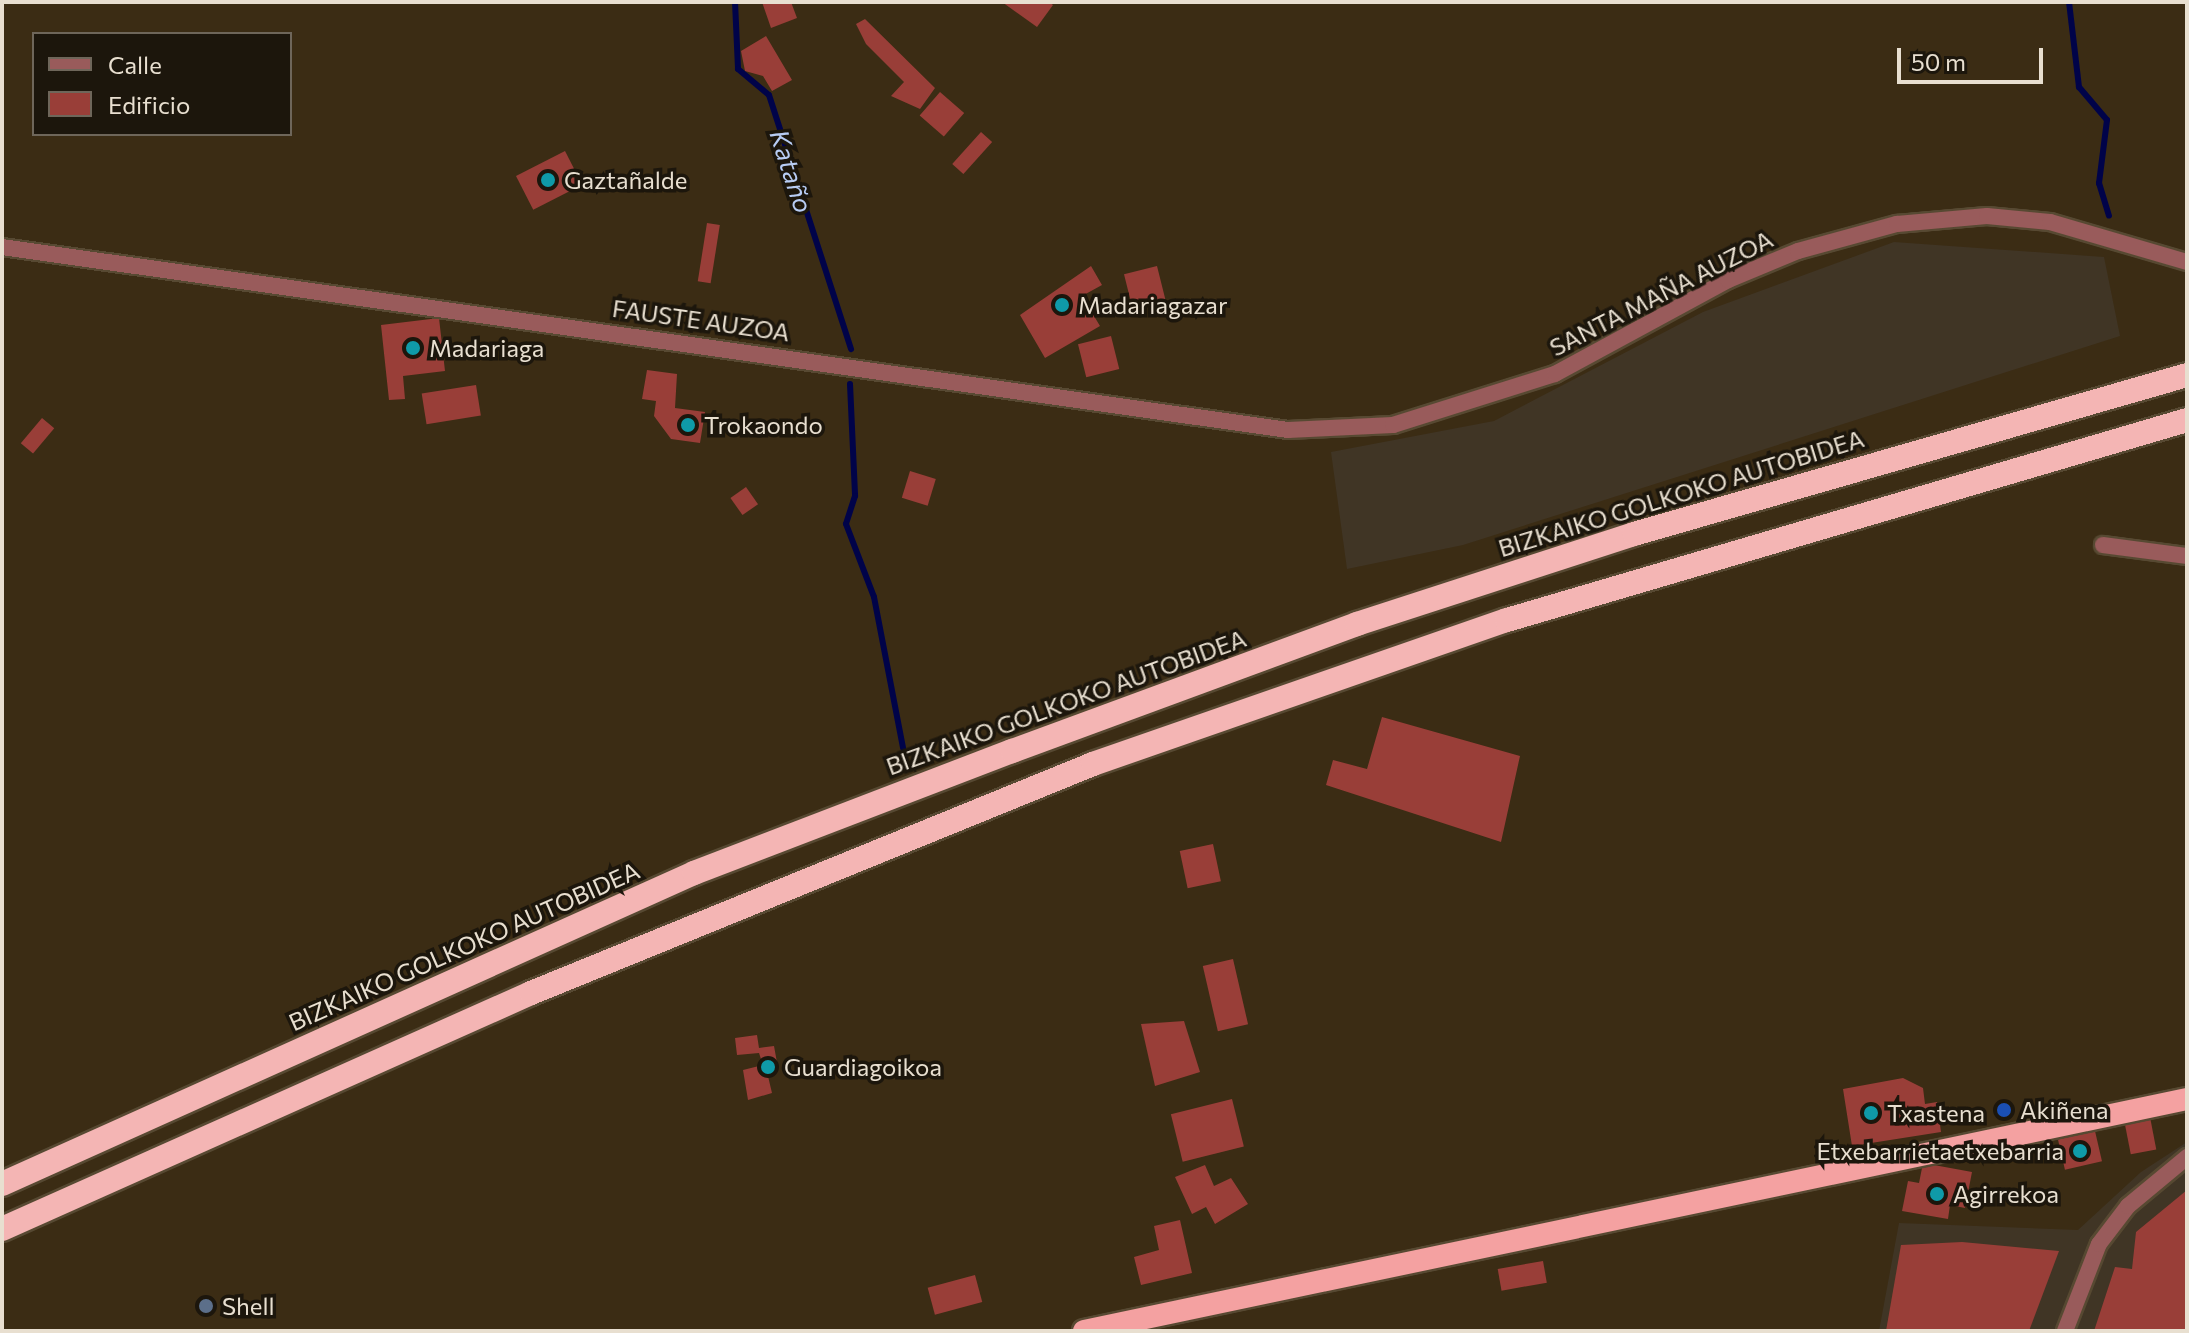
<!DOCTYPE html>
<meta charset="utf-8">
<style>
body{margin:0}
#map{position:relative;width:2189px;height:1333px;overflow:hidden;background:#3b2c14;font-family:Commissioner,sans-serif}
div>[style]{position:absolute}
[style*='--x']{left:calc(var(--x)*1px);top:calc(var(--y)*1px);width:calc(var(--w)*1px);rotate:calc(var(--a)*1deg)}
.industrial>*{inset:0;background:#403525}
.stream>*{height:6px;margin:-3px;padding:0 3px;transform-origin:3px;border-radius:3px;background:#000349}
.building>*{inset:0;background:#993e38;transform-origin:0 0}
.roads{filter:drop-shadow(2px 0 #574932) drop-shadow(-2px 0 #574932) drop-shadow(0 2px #574932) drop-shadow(0 -2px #574932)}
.minor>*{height:16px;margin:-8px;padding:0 8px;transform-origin:8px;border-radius:8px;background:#995b5b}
.tertiary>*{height:16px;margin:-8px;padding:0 8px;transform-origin:8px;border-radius:8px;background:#995b5b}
.trunk>*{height:22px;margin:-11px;padding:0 11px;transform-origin:11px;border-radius:11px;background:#f4a1a1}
.motorway>*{height:24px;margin:-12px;padding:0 12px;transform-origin:12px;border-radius:12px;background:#f4b5b4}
.dots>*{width:22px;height:22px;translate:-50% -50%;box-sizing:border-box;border:4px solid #1c160c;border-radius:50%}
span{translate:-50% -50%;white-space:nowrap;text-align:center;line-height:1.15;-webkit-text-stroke:7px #1c160c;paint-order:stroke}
.poi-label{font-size:24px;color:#e8dfd0}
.left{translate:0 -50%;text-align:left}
.right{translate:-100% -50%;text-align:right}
.street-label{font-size:24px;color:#e8dfd0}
.water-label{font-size:26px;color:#b7ccf4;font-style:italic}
.frame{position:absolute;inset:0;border:4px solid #e8dfd0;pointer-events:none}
.legend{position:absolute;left:32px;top:32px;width:260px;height:104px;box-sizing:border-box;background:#1c160c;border:2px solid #6e665a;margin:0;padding:10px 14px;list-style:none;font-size:24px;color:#e8dfd0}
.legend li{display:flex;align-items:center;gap:16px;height:40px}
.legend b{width:40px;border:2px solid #6e665a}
.scale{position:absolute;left:1897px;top:48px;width:146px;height:36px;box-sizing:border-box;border:4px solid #e8dfd0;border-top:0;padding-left:10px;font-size:24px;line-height:28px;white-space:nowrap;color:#e8dfd0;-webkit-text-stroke:6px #1c160c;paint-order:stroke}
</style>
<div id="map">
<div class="industrial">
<div style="clip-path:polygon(1894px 242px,2104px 257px,2120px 336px,1463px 545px,1347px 569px,1331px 452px,1494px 421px,1703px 312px)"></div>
<div style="clip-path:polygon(2187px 1142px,2187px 1331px,1879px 1331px,1899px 1223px,2078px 1230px,2141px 1172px)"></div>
</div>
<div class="stream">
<div style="--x:735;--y:2;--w:67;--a:87.4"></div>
<div style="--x:738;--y:69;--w:40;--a:40"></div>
<div style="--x:769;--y:95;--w:267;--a:72.1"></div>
<div style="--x:2069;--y:2;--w:86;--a:83.3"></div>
<div style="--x:2079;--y:87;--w:43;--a:49.7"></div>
<div style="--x:2107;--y:120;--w:64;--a:97.2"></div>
<div style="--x:2099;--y:183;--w:34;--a:73"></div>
<div style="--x:850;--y:384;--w:112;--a:87.4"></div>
<div style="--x:855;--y:496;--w:29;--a:108"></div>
<div style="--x:846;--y:524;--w:78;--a:69"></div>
<div style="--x:874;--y:597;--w:154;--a:79.1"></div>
</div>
<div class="building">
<div style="clip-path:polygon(762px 2px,791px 2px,797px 18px,771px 28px)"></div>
<div style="clip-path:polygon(1002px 2px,1049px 2px,1053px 5px,1037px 27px)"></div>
<div style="clip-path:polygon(865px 19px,935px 88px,920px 109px,891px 96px,904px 82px,866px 44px,856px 24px)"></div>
<div style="clip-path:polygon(766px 36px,792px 80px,772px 91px,763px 76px,745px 71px,741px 51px)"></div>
<div style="left:940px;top:92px;width:32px;height:31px;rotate:41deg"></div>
<div style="left:981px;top:132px;width:15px;height:43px;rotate:42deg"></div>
<div style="left:565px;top:151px;width:38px;height:55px;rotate:63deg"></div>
<div style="left:707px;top:223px;width:13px;height:59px;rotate:9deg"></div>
<div style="clip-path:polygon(1091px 266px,1102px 285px,1082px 296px,1100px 326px,1045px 358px,1020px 315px)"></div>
<div style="left:1157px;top:266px;width:34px;height:34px;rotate:76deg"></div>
<div style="clip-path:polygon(439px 318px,445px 371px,403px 376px,405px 399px,389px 400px,381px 325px)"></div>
<div style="left:1111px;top:336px;width:34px;height:34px;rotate:76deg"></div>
<div style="clip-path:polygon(647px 370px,677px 374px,675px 408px,705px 412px,700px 443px,671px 439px,654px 416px,656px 401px,642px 399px)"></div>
<div style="left:476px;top:385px;width:31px;height:55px;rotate:81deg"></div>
<div style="left:42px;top:418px;width:16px;height:33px;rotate:40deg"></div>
<div style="left:910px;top:471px;width:27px;height:28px;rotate:17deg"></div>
<div style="left:746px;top:487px;width:21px;height:19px;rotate:55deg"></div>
<div style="clip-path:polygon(1382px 717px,1520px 756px,1501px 842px,1326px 785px,1333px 760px,1367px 769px)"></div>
<div style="left:1213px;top:844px;width:38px;height:34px;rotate:78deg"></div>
<div style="left:1233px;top:959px;width:67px;height:31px;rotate:77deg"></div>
<div style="clip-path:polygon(1184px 1021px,1200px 1072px,1155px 1086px,1141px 1024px)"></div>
<div style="clip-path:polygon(757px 1035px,759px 1048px,774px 1046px,778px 1068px,767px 1072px,772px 1093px,748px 1100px,743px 1070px,763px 1065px,759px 1053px,737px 1055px,735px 1038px)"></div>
<div style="clip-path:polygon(1903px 1078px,1923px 1088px,1925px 1104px,1937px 1102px,1941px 1132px,1852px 1146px,1843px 1089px)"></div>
<div style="left:1232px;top:1099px;width:49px;height:63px;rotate:76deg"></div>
<div style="left:2150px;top:1117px;width:33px;height:26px;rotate:79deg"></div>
<div style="left:2095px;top:1131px;width:31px;height:38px;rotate:77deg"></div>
<div style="clip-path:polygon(1923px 1163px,1972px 1172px,1965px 1208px,1950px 1205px,1948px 1219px,1902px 1211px,1908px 1181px,1919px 1183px)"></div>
<div style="clip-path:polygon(1205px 1165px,1214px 1186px,1231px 1178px,1248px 1204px,1215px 1224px,1206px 1207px,1192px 1214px,1175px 1177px)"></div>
<div style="clip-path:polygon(2187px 1190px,2187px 1331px,2094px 1331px,2115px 1267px,2132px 1269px,2136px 1232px)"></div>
<div style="clip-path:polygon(1180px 1220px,1192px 1273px,1141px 1285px,1134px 1257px,1159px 1250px,1154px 1226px)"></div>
<div style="clip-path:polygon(1962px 1242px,2059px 1251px,2029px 1331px,1886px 1331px,1901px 1245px)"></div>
<div style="left:1543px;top:1261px;width:22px;height:46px;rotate:80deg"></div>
<div style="left:975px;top:1275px;width:28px;height:49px;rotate:75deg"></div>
</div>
<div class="roads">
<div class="minor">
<div style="--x:2103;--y:545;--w:85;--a:7.5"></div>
<div style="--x:2065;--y:1331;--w:93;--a:-68.7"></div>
<div style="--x:2099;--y:1244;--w:48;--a:-52.7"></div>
<div style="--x:2128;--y:1206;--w:77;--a:-39.7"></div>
</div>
<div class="tertiary">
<div style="--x:2;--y:247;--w:1299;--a:8.1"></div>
<div style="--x:1288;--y:430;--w:105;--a:-2.7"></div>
<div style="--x:1393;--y:425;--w:170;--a:-17.5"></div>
<div style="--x:1555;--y:374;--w:197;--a:-28.5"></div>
<div style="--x:1728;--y:280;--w:76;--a:-22.5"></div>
<div style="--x:1798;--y:251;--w:103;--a:-15.3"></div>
<div style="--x:1897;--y:224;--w:90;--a:-5.1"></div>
<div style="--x:1987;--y:216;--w:63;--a:5.4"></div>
<div style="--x:2050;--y:222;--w:143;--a:16.3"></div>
</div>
<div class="trunk">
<div style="--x:1084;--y:1331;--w:1127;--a:-11.88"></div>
</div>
<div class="motorway">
<div style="--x:2;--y:1184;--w:759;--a:-24.2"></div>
<div style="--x:694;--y:873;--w:341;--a:-21"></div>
<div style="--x:1012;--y:751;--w:368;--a:-20.2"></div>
<div style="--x:1357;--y:624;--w:291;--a:-18"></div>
<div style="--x:1634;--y:534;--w:575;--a:-16.04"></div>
<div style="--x:2;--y:1229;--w:579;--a:-24.04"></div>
<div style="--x:531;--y:993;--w:607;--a:-22.17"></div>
<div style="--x:1093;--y:764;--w:438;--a:-19.2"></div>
<div style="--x:1507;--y:620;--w:709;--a:-16.39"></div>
</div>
</div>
<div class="dots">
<div style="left:548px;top:180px;background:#0f9aa8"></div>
<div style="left:1062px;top:305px;background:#0f9aa8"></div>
<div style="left:413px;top:348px;background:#0f9aa8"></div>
<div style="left:688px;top:425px;background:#0f9aa8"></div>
<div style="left:768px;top:1067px;background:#0f9aa8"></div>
<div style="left:2004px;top:1110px;background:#1a4fb4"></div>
<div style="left:1871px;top:1113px;background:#0f9aa8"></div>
<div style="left:2080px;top:1151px;background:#0f9aa8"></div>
<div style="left:1937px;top:1194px;background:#0f9aa8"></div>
<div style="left:206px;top:1306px;background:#5c6f8a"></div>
</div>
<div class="poi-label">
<span class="left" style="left:564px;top:180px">Gaztañalde</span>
<span class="left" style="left:1078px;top:305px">Madariagazar</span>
<span class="left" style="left:429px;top:348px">Madariaga</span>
<span class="left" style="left:704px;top:425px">Trokaondo</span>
<span class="left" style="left:784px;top:1067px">Guardiagoikoa</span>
<span class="left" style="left:2020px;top:1110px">Akiñena</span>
<span class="left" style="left:1887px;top:1113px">Txastena</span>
<span class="right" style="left:2064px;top:1151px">Etxebarrietaetxebarria</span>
<span class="left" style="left:1953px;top:1194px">Agirrekoa</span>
<span class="left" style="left:222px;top:1306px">Shell</span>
</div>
<div class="street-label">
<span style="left:1661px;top:293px;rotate:-27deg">SANTA MAÑA AUZOA</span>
<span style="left:701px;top:320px;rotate:8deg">FAUSTE AUZOA</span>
<span style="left:1681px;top:493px;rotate:-17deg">BIZKAIKO GOLKOKO AUTOBIDEA</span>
<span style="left:1066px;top:702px;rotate:-20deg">BIZKAIKO GOLKOKO AUTOBIDEA</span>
<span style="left:464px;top:946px;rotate:-24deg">BIZKAIKO GOLKOKO AUTOBIDEA</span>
</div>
<div class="water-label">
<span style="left:792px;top:171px;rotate:72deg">Kataño</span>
</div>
<div class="frame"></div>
<ul class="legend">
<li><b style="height:10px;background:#995b5b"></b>Calle</li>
<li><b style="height:22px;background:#993e38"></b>Edificio</li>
</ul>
<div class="scale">50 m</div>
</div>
